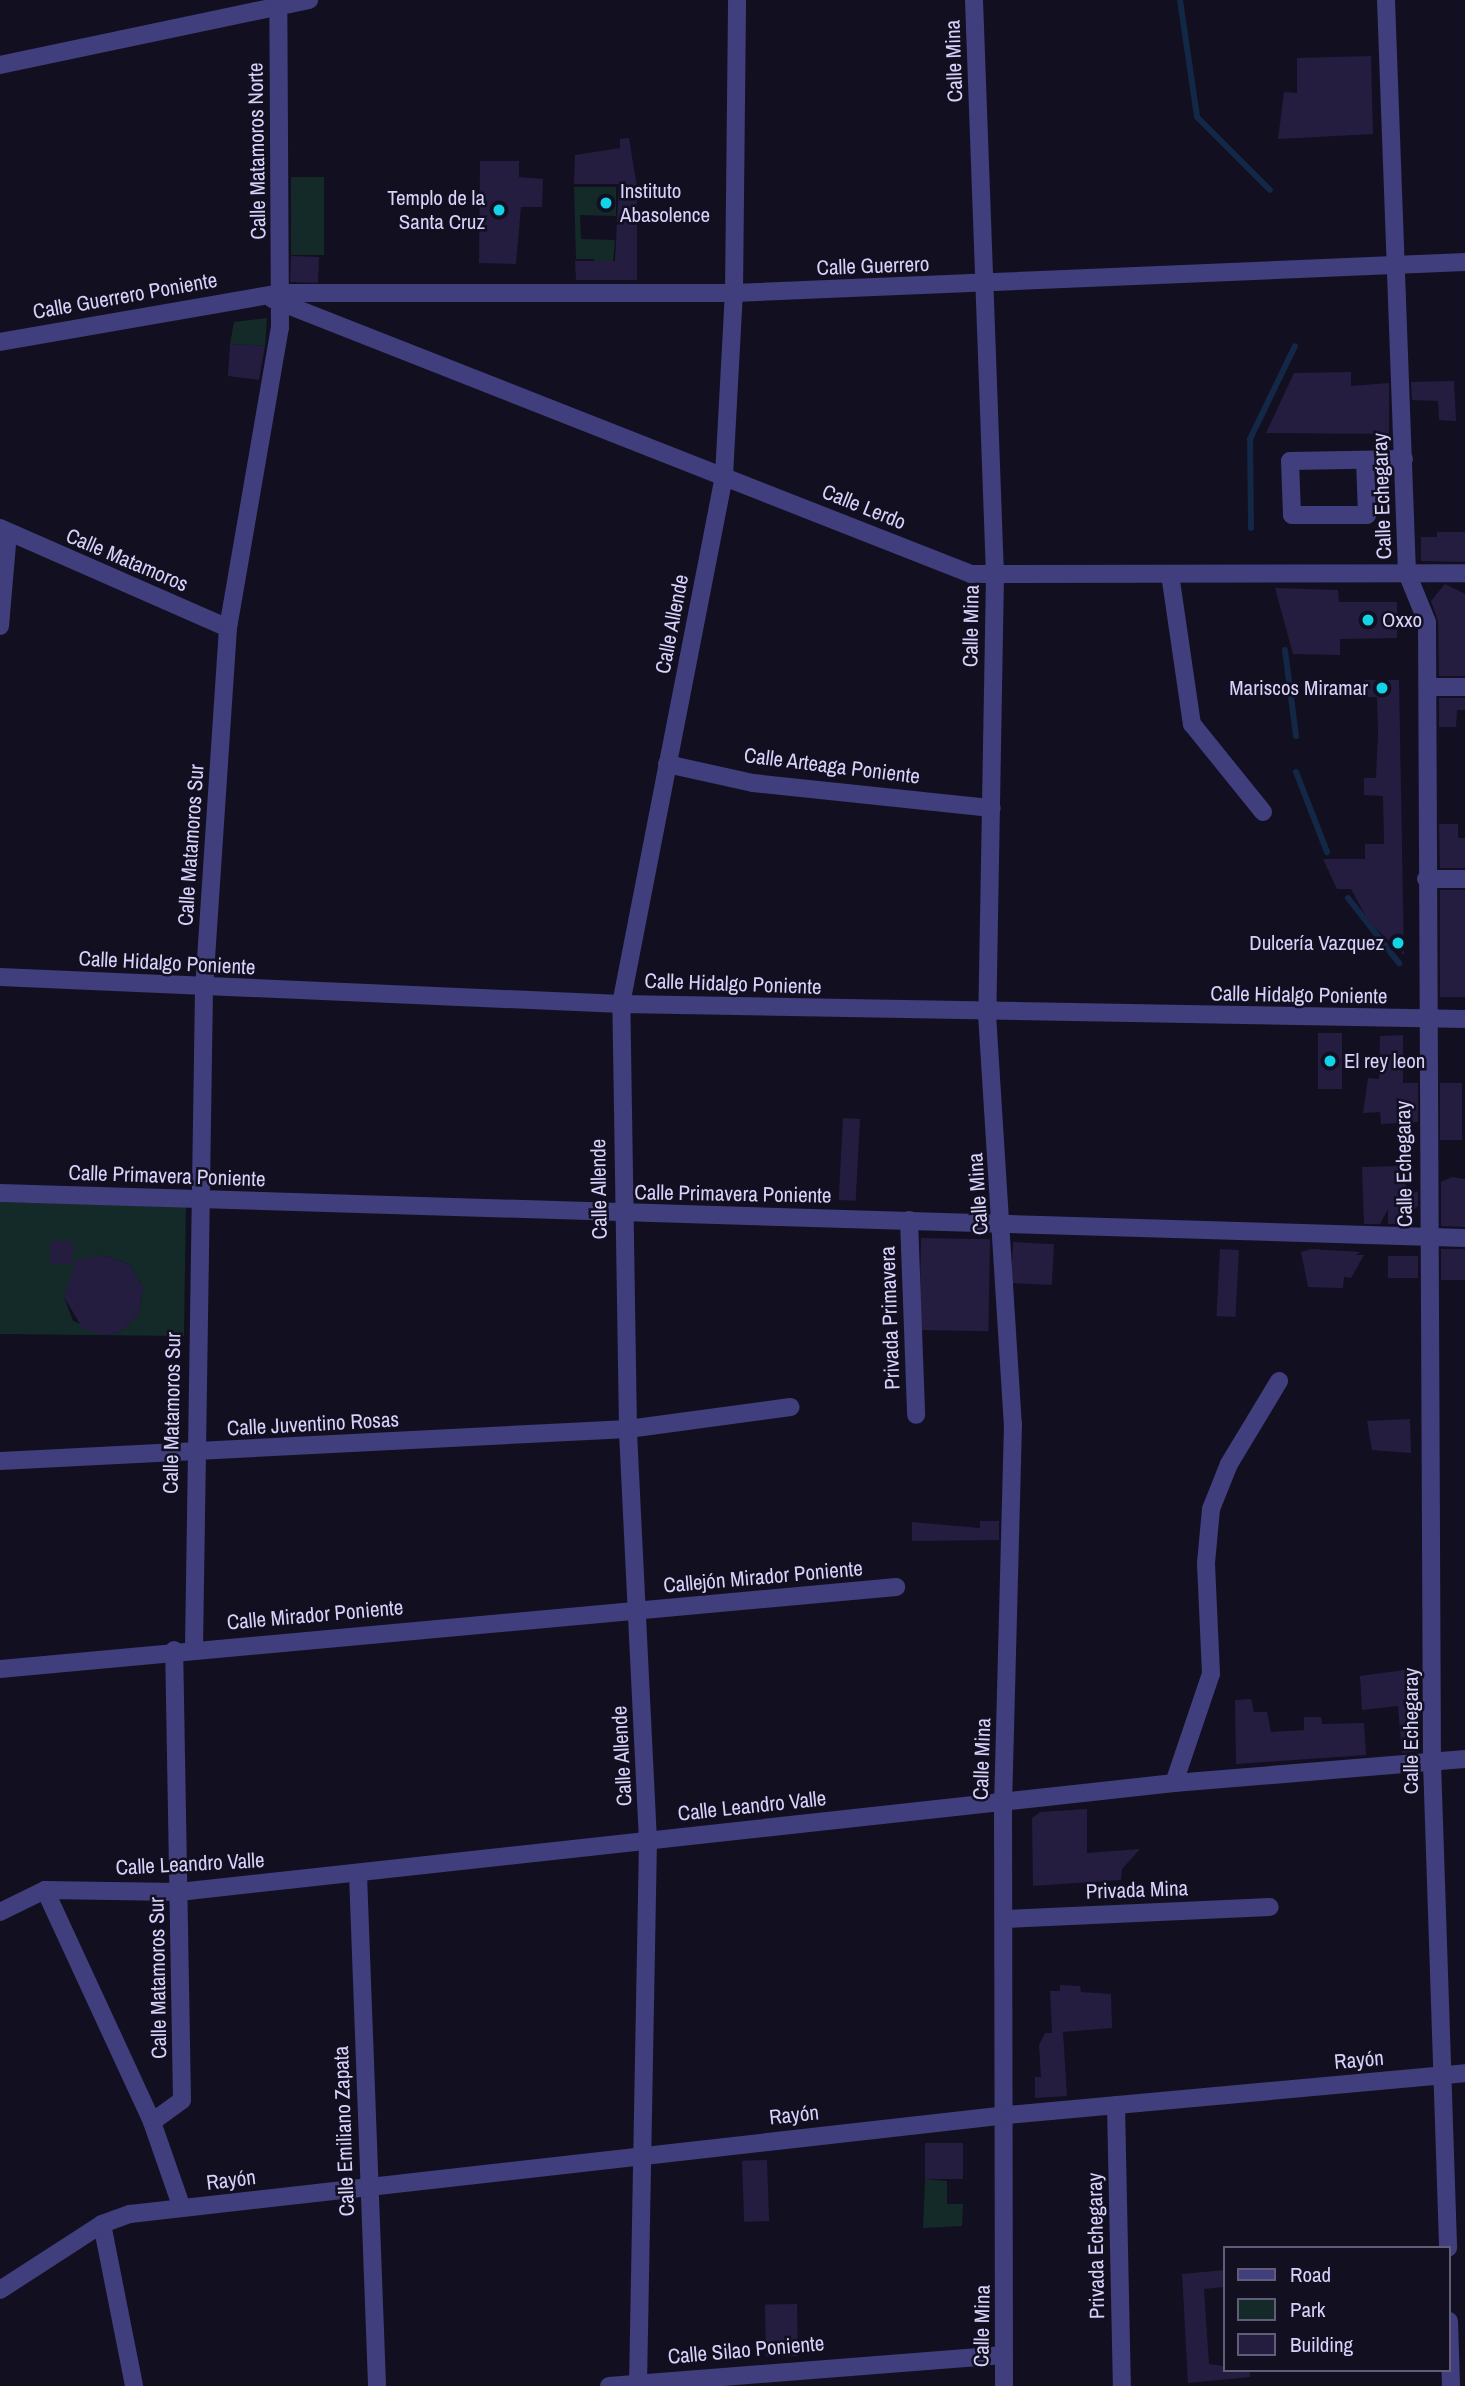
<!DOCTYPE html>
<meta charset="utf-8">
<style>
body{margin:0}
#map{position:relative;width:1465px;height:2386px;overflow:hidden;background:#120f20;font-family:"Archivo Narrow",sans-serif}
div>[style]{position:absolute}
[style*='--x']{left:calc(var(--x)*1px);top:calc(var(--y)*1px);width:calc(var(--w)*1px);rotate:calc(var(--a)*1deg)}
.green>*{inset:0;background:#132a29;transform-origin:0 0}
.stream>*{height:6px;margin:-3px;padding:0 3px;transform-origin:3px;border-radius:3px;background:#132746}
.building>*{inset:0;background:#241d40;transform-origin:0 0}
.minor>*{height:18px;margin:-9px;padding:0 9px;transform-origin:9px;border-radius:9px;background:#403e7c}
.dots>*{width:19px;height:19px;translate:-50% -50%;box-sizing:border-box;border:4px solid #120f20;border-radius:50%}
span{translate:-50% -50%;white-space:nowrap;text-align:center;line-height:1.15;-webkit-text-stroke:5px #120f20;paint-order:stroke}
.street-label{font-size:21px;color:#d7d2fb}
.poi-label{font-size:21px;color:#d7d2fb}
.left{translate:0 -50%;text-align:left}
.right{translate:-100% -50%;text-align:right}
.legend{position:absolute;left:1223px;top:2246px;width:228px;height:126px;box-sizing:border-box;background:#120f20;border:2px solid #615d78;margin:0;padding:9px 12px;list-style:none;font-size:21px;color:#d7d2fb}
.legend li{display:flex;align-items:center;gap:14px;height:35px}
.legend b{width:35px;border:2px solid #615d78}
</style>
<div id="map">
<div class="green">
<div style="left:291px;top:177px;width:33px;height:78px"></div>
<div style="clip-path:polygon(574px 187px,616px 187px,616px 216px,580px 215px,581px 239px,615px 240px,612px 272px,595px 272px,594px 259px,576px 259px)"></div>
<div style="clip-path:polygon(267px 318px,265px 346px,230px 344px,234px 322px)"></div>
<div style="clip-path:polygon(evenodd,0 1202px,186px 1204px,184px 1336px,0 1334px,0 1202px,103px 1255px,129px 1264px,143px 1287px,139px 1314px,120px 1332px,107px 1335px,73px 1321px,64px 1297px,79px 1264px,103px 1255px)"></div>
<div style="clip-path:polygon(925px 2179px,947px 2181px,947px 2204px,963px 2204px,962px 2226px,923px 2228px)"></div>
</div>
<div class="stream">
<div style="--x:1180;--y:0;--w:118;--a:81.7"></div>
<div style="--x:1197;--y:117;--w:103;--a:45"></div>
<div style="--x:1251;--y:528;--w:89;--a:-90.6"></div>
<div style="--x:1250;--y:439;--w:103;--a:-64.2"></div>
<div style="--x:1285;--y:650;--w:87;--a:82.7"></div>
<div style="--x:1296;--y:772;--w:86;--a:68.8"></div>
<div style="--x:1348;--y:898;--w:83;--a:51.9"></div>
</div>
<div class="building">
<div style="clip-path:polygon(1371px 56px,1373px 134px,1278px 139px,1284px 92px,1297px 93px,1297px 58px)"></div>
<div style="clip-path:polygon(629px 138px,637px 187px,637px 280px,576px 280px,575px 261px,615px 261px,619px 184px,574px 184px,575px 155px,620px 148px,620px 139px)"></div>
<div style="clip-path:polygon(480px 161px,519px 161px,519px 177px,543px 179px,542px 207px,521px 207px,516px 264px,479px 263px)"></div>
<div style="left:291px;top:256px;width:28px;height:26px;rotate:2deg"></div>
<div style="clip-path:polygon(230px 344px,265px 346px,259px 380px,228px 376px)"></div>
<div style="clip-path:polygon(1351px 372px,1351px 386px,1389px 383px,1389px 434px,1266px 433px,1294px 373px)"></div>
<div style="clip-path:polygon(1454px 381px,1456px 421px,1439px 420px,1438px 401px,1412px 400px,1411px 382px)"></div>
<div style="clip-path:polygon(1437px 532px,1465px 532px,1465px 562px,1421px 561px,1421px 537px,1437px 537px)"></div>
<div style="clip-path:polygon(1445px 584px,1465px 594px,1465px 676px,1439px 676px,1438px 621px,1431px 601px)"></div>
<div style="clip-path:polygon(1275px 588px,1338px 590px,1339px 602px,1397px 602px,1397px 638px,1340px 639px,1340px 655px,1293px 654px)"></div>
<div style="clip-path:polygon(1364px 680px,1399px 680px,1404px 955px,1369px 922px,1351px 889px,1337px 889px,1323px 859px,1365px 859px,1365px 844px,1384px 844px,1383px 796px,1364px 795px,1364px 778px,1376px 778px,1378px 733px,1377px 697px,1365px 697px)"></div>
<div style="clip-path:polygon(1439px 698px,1465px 698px,1465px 710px,1457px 710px,1456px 727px,1439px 727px)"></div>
<div style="clip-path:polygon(1439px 824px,1458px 824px,1458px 838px,1465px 838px,1465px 868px,1440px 868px)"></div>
<div style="left:1440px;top:890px;width:25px;height:107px"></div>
<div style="left:1318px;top:1033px;width:24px;height:56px"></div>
<div style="clip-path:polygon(1403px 1035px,1403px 1083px,1418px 1083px,1418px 1122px,1381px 1124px,1380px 1112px,1363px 1113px,1368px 1078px,1379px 1079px,1380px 1036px)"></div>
<div style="left:1440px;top:1083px;width:22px;height:57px"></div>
<div style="left:843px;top:1118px;width:17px;height:82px;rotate:3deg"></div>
<div style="clip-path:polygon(1405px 1166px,1406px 1196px,1418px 1191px,1418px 1206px,1395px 1224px,1388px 1224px,1388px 1209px,1380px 1224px,1364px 1224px,1362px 1167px)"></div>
<div style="clip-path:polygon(1452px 1177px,1465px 1179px,1465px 1227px,1441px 1226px,1441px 1182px)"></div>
<div style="left:921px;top:1238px;width:69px;height:92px;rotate:1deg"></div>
<div style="left:50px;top:1241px;width:23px;height:23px"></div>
<div style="left:1013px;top:1242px;width:41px;height:41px;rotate:3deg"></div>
<div style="left:1220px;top:1249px;width:19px;height:67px;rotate:3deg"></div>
<div style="clip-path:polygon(1312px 1249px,1360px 1252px,1356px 1255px,1364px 1255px,1351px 1278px,1344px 1277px,1343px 1288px,1308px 1287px,1301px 1252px)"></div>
<div style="left:1441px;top:1249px;width:24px;height:31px"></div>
<div style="clip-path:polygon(103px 1255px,129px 1264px,143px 1287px,139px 1314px,120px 1332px,107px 1335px,83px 1329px,64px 1297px,76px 1260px)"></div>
<div style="left:1388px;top:1256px;width:30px;height:22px"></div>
<div style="clip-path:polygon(1410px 1419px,1411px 1453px,1372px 1450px,1367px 1421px)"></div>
<div style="clip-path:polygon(980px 1521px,999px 1521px,999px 1540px,912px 1541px,912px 1522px,980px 1528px)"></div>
<div style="clip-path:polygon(1419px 1668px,1420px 1751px,1402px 1753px,1398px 1706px,1362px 1710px,1360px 1676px)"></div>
<div style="clip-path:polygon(1251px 1699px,1254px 1712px,1267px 1712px,1271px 1732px,1304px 1730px,1304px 1717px,1321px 1717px,1322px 1724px,1364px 1723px,1366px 1755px,1236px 1764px,1235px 1700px)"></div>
<div style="clip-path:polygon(1087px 1809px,1087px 1853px,1140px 1849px,1122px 1869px,1121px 1880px,1033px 1886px,1032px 1818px,1040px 1812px)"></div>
<div style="clip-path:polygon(1060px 1985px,1080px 1986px,1081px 1992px,1111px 1994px,1112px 2028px,1063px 2032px,1067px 2096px,1035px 2098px,1035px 2077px,1041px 2077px,1039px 2045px,1045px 2033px,1052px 2033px,1050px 1991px,1060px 1991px)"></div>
<div style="left:925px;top:2143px;width:38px;height:36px"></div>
<div style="left:767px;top:2160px;width:61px;height:25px;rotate:88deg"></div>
<div style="clip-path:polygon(1225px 2270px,1225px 2287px,1204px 2289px,1209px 2364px,1250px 2370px,1250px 2377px,1188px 2383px,1182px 2274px)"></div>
<div style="left:797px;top:2304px;width:52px;height:32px;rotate:89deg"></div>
</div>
<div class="minor">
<div style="--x:974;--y:0;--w:575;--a:87.91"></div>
<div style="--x:995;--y:575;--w:439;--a:91"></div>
<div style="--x:987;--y:1014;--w:411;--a:86.4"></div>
<div style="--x:1013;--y:1424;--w:377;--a:91.5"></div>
<div style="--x:1003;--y:1801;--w:585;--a:89.9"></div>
<div style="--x:1386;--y:0;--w:573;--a:87.9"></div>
<div style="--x:1407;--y:573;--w:53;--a:67.8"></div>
<div style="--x:1427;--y:622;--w:1140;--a:89.75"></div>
<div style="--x:1432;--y:1762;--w:486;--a:88.1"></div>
<div style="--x:0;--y:65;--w:316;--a:-11.9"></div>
<div style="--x:272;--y:299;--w:751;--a:21.48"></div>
<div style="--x:971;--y:574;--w:494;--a:-0.1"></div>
<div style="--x:0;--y:342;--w:285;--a:-9.9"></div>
<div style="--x:281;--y:293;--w:453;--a:0"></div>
<div style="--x:734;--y:293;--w:732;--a:-2.43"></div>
<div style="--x:1365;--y:460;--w:55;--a:87.9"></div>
<div style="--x:1367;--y:515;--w:75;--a:180"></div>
<div style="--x:1292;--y:515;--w:54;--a:-92.1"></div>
<div style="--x:1290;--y:461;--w:114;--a:-1"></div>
<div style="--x:0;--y:528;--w:249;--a:23.7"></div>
<div style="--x:1170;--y:574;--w:152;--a:81.7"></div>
<div style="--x:1192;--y:724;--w:113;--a:51.1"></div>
<div style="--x:0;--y:626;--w:93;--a:-85.1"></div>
<div style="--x:1428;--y:687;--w:37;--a:0"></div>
<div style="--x:667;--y:764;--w:88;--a:12.5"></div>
<div style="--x:753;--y:783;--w:240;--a:6"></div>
<div style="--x:1426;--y:879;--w:39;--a:0"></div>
<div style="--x:0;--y:977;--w:622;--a:2.49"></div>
<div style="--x:621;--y:1004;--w:844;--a:1.02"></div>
<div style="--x:0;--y:1193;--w:1466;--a:1.76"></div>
<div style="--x:909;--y:1220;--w:195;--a:87.9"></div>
<div style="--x:0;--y:1461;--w:629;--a:-2.92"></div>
<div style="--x:628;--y:1429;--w:164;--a:-7.7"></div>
<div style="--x:194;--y:1648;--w:659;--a:-89.13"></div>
<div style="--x:204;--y:989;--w:362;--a:-86.2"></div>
<div style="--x:228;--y:628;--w:304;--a:-80.2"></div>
<div style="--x:280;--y:328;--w:328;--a:-90.3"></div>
<div style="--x:0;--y:1669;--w:900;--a:-5.23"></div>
<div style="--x:1174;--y:1783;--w:115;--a:-71.3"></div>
<div style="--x:1211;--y:1674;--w:111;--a:-92.6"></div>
<div style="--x:1206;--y:1563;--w:54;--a:-84.7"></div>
<div style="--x:1211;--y:1509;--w:48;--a:-68.2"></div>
<div style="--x:1229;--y:1464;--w:97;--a:-58.9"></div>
<div style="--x:358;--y:1874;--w:512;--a:87.87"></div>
<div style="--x:45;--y:1890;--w:255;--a:65.2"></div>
<div style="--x:152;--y:2122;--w:91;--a:70.8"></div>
<div style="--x:0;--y:1912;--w:50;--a:-26.1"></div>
<div style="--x:45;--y:1890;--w:134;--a:0.9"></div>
<div style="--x:179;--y:1892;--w:1001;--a:-6.25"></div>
<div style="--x:1174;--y:1783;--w:292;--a:-4.7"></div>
<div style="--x:1006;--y:1919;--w:264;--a:-2.6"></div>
<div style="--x:1116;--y:2105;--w:281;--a:88.8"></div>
<div style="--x:152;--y:2122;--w:37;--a:-36"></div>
<div style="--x:182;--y:2100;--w:450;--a:-91"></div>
<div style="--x:102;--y:2224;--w:165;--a:78.8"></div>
<div style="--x:0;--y:2290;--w:121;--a:-32.9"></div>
<div style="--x:102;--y:2224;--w:30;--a:-20"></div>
<div style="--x:130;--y:2214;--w:883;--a:-6.44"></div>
<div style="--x:1007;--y:2115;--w:460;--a:-5.2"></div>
<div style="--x:1449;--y:2321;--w:65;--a:88.2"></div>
<div style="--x:609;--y:2386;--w:396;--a:-4.5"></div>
<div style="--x:638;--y:2386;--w:545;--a:-88.95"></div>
<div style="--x:648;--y:1841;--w:412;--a:-92.8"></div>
<div style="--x:628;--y:1429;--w:425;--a:-90.9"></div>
<div style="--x:621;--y:1004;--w:538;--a:-78.96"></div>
<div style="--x:724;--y:476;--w:183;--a:-86.9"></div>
<div style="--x:734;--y:293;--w:293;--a:-89.4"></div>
</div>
<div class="dots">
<div style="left:606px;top:203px;background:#13d3e7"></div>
<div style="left:499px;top:210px;background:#13d3e7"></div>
<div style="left:1368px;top:620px;background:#13d3e7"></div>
<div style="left:1382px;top:688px;background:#13d3e7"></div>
<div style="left:1398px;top:943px;background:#13d3e7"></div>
<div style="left:1330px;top:1061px;background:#13d3e7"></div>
</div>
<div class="street-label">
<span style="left:954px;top:61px;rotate:-92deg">Calle Mina</span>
<span style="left:257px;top:151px;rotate:-91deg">Calle Matamoros Norte</span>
<span style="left:873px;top:266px;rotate:-2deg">Calle Guerrero</span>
<span style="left:125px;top:296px;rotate:-10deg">Calle Guerrero Poniente</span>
<span style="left:1382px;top:496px;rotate:-92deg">Calle Echegaray</span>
<span style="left:864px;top:507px;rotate:22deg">Calle Lerdo</span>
<span style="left:127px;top:560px;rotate:23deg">Calle Matamoros</span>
<span style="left:672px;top:624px;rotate:-79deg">Calle Allende</span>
<span style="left:971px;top:626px;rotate:-89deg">Calle Mina</span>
<span style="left:832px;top:766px;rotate:7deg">Calle Arteaga Poniente</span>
<span style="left:191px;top:845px;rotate:-86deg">Calle Matamoros Sur</span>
<span style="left:167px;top:963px;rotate:3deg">Calle Hidalgo Poniente</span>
<span style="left:733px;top:984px;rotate:2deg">Calle Hidalgo Poniente</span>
<span style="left:1299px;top:995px;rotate:1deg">Calle Hidalgo Poniente</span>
<span style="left:1404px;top:1164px;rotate:-91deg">Calle Echegaray</span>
<span style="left:167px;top:1176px;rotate:2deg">Calle Primavera Poniente</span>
<span style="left:599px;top:1189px;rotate:-91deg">Calle Allende</span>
<span style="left:733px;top:1194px;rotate:1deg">Calle Primavera Poniente</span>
<span style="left:978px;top:1194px;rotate:-94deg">Calle Mina</span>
<span style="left:890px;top:1318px;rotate:-92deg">Privada Primavera</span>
<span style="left:172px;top:1413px;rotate:-89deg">Calle Matamoros Sur</span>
<span style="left:313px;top:1424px;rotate:-3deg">Calle Juventino Rosas</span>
<span style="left:763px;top:1577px;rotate:-5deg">Callejón Mirador Poniente</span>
<span style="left:315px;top:1615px;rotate:-5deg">Calle Mirador Poniente</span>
<span style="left:1411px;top:1731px;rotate:-90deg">Calle Echegaray</span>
<span style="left:622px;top:1756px;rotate:-93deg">Calle Allende</span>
<span style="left:982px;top:1759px;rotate:-88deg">Calle Mina</span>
<span style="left:752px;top:1806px;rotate:-6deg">Calle Leandro Valle</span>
<span style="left:190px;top:1864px;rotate:-3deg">Calle Leandro Valle</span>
<span style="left:1137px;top:1890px;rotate:-2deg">Privada Mina</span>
<span style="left:158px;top:1978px;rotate:-91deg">Calle Matamoros Sur</span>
<span style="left:1359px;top:2060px;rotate:-5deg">Rayón</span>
<span style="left:794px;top:2115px;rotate:-6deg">Rayón</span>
<span style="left:344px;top:2131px;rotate:-92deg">Calle Emiliano Zapata</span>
<span style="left:231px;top:2180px;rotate:-7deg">Rayón</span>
<span style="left:1096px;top:2246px;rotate:-91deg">Privada Echegaray</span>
<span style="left:982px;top:2326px;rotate:-89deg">Calle Mina</span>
<span style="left:746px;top:2350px;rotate:-5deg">Calle Silao Poniente</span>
</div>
<div class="poi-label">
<span class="left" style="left:620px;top:203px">Instituto<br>Abasolence</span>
<span class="right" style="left:485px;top:210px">Templo de la<br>Santa Cruz</span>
<span class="left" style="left:1382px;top:620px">Oxxo</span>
<span class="right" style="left:1368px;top:688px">Mariscos Miramar</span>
<span class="right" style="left:1384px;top:943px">Dulcería Vazquez</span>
<span class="left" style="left:1344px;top:1061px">El rey leon</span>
</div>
<ul class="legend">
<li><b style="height:9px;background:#403e7c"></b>Road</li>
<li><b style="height:19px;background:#132a29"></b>Park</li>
<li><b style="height:19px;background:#241d40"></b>Building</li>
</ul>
</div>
